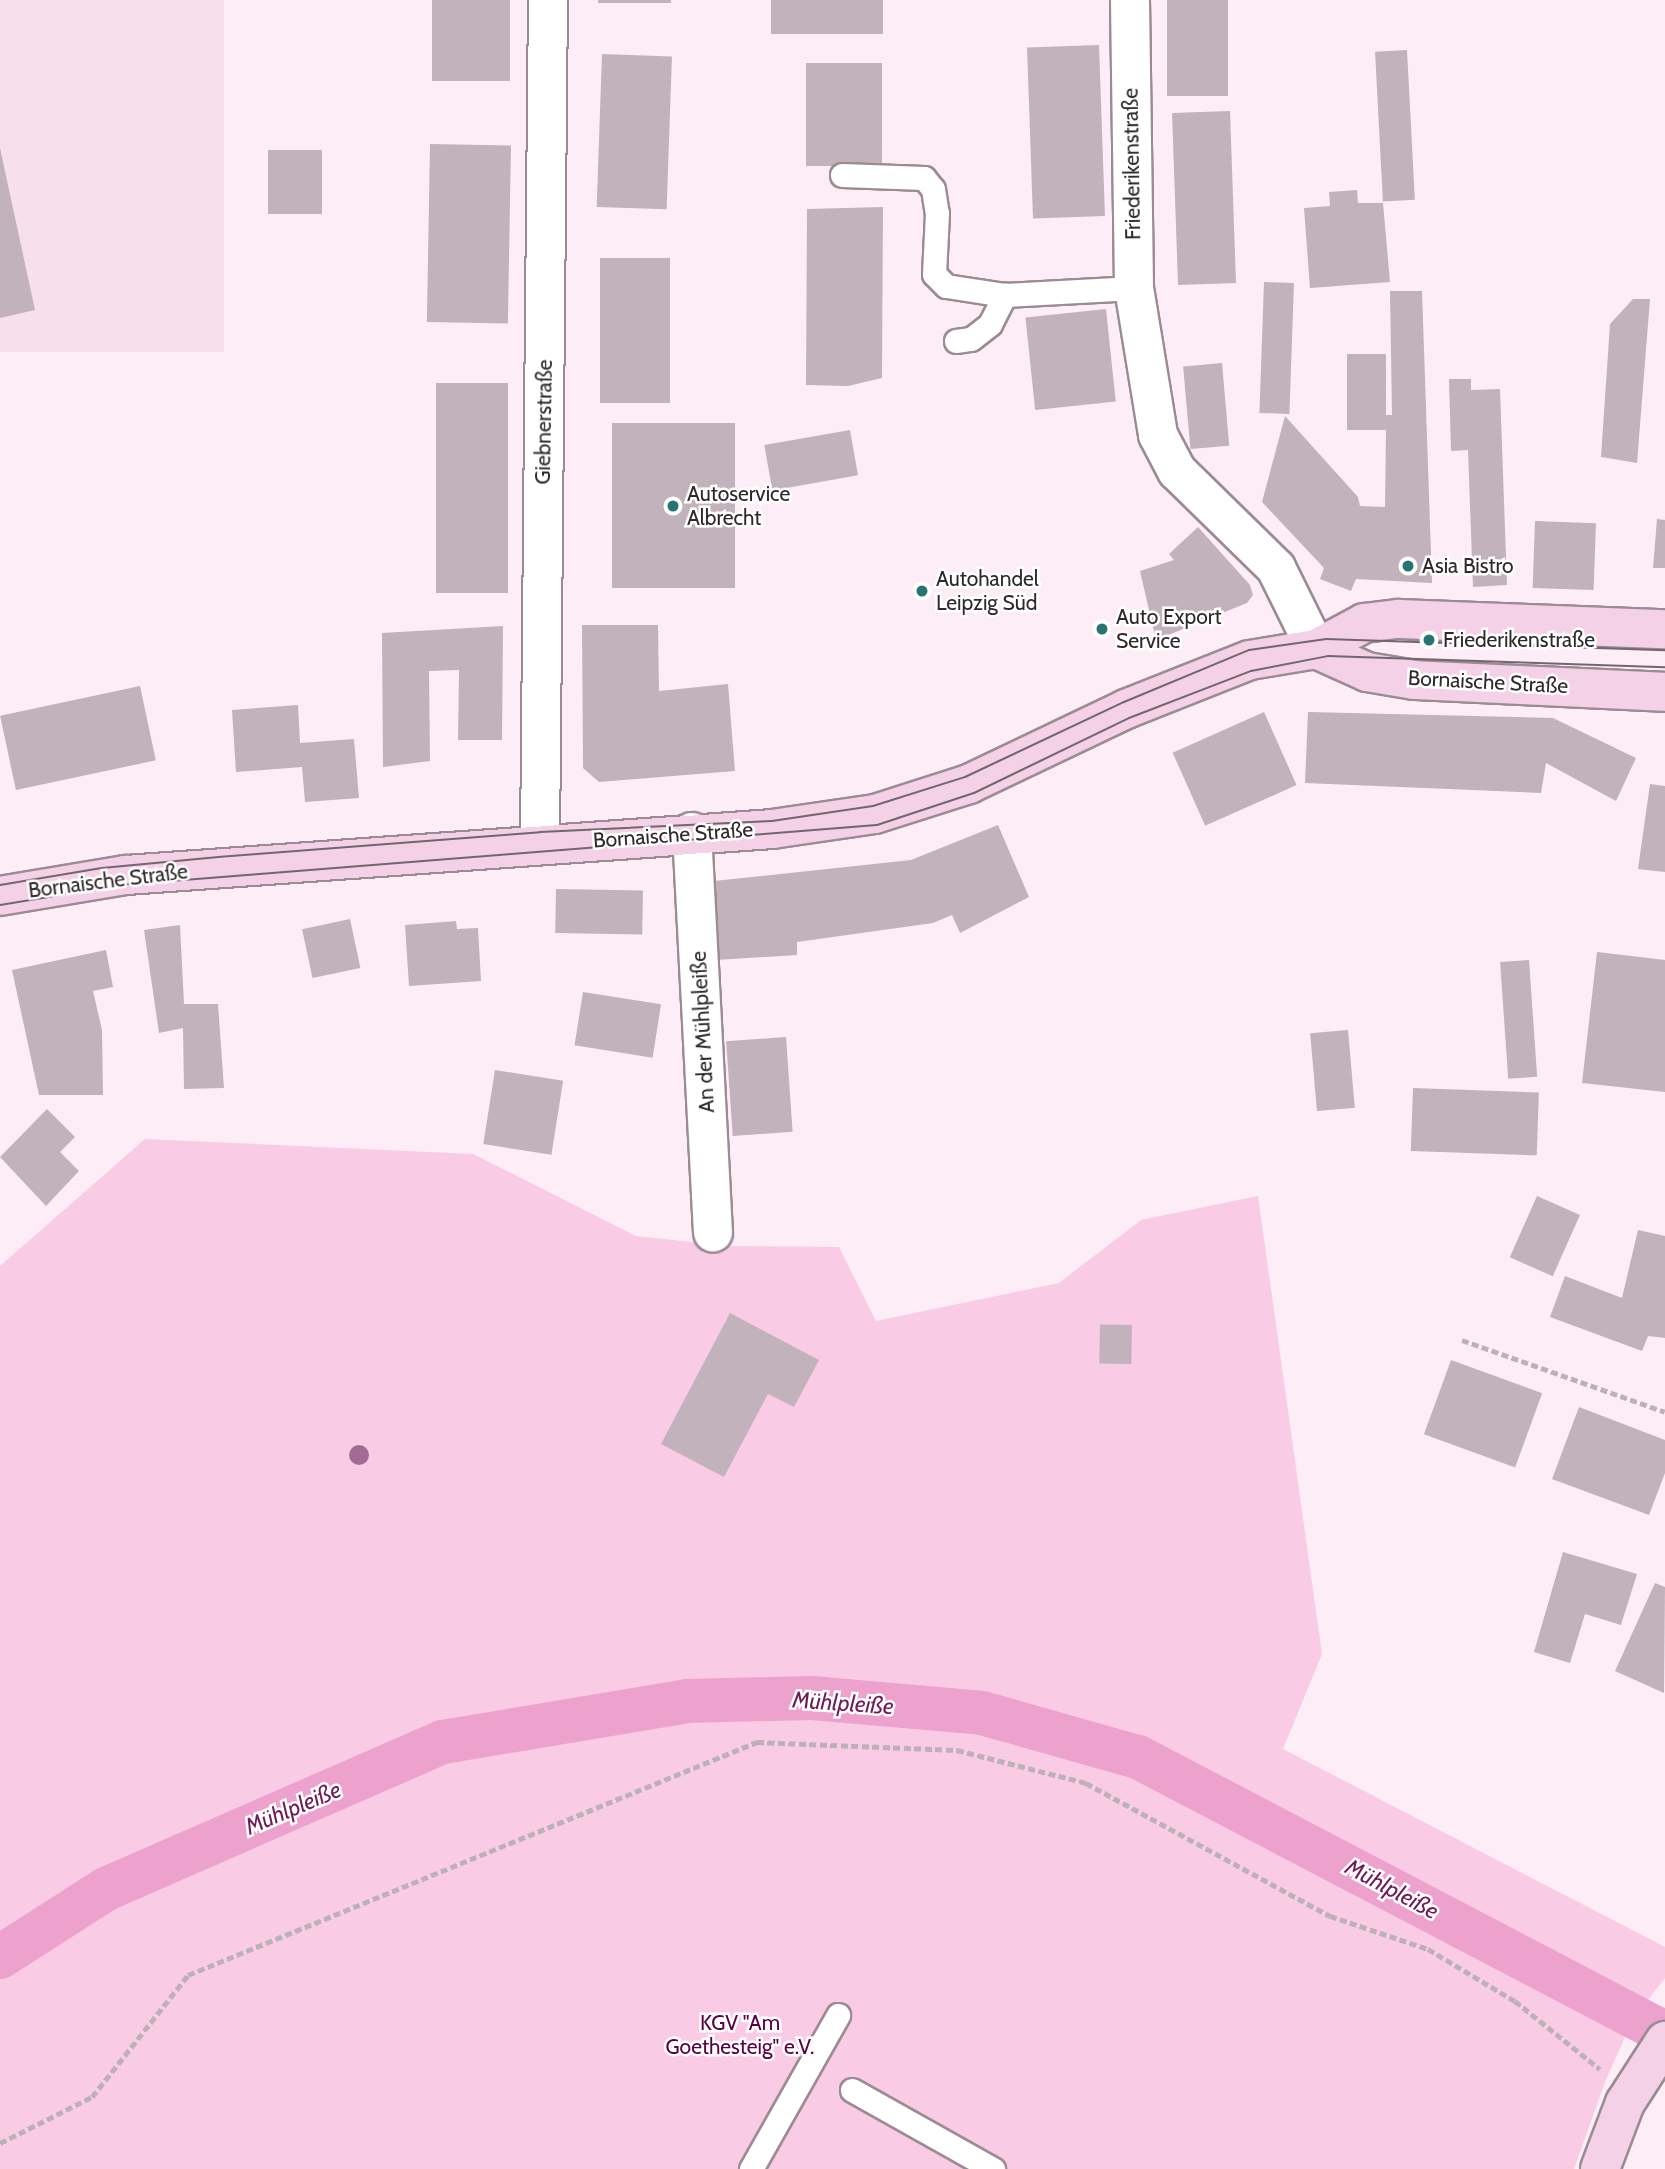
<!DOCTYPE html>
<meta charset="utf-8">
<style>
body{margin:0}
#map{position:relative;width:1665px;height:2169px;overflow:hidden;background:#fdedf6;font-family:Cabin,sans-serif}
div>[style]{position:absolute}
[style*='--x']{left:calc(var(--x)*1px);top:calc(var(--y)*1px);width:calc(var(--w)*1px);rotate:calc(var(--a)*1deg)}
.built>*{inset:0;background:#f7dfec;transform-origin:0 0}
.green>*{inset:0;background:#f9cbe5}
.canal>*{height:44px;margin:-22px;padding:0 22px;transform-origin:22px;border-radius:22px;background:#eda2ce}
.building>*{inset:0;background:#c2b2bb;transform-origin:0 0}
.path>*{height:4.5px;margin-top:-2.25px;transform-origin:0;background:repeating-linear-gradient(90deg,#bdb1b8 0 7px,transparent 0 10.5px)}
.roads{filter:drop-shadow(2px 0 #9b8c94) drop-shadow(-2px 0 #9b8c94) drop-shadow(0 2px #9b8c94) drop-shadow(0 -2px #9b8c94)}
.lane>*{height:23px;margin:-11.5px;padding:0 11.5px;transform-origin:11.5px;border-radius:11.5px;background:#fff}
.street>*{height:38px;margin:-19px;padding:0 19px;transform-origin:19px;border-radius:19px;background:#fff}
.secondary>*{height:38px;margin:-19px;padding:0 19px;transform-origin:19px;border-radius:19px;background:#f5d1e8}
.tram>*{height:2px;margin:-1px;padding:0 1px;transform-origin:1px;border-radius:1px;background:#71676c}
.trees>*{width:20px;height:20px;margin:-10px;border-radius:50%;background:#a36b93}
.dots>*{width:19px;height:19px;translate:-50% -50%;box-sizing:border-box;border:4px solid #fff;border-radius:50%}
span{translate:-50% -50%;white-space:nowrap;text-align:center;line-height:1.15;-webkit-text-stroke:5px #fff;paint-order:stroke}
.street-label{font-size:21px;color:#2f292c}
.poi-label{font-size:21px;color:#2f292c}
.left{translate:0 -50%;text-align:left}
.park-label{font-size:21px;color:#5a0042}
.water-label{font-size:23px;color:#701b55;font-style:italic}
</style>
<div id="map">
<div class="built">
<div style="left:0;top:0;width:224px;height:352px"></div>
</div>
<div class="green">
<div style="clip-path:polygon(145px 1139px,473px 1154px,636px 1236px,727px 1246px,839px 1247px,876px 1321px,1059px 1283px,1141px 1220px,1258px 1196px,1322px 1654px,1283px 1749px,1665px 1947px,1665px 1978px,1633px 2019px,1605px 2082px,1574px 2169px,0 2169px,0 1266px)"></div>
</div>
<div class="canal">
<div style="--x:0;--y:1957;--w:126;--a:-32.7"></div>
<div style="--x:106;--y:1889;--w:368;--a:-23.6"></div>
<div style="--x:443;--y:1742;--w:247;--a:-9.5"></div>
<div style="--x:687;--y:1701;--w:125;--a:-1.4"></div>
<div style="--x:812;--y:1698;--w:171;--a:5"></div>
<div style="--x:982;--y:1713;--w:162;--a:15.8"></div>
<div style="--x:1138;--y:1757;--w:595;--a:27.64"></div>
</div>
<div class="building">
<div style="left:432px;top:0;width:78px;height:81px"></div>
<div style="left:598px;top:0;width:73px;height:3px"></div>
<div style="left:771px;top:0;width:112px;height:34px"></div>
<div style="left:1167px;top:0;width:61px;height:96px"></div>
<div style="left:1099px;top:45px;width:171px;height:72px;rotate:88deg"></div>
<div style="left:1407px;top:50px;width:150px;height:32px;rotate:87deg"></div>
<div style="left:602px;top:54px;width:70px;height:153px;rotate:2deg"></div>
<div style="left:806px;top:63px;width:76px;height:103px"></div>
<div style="left:1230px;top:111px;width:172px;height:58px;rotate:88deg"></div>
<div style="left:430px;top:144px;width:81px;height:178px;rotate:1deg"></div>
<div style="clip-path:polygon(0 148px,35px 310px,0 318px)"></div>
<div style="left:268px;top:150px;width:54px;height:64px"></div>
<div style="clip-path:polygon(1357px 190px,1358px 203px,1383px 203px,1390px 282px,1310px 288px,1304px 208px,1330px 206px,1329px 192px)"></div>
<div style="clip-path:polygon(883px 207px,882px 378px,848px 386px,806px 385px,807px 209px)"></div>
<div style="left:600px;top:258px;width:70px;height:145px"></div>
<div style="left:1264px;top:282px;width:30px;height:131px;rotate:2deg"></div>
<div style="clip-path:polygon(1390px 291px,1422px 291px,1432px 583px,1356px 579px,1351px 591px,1320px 579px,1324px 568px,1262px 502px,1285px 416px,1358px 497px,1360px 506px,1385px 507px,1386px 430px,1347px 430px,1347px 354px,1386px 354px,1386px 415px,1392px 415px)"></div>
<div style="clip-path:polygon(1633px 299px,1650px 299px,1637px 463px,1601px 457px,1610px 324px)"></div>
<div style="left:1106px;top:309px;width:93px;height:81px;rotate:84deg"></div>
<div style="left:1222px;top:363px;width:83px;height:39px;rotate:85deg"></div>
<div style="clip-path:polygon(1449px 379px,1471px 379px,1471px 390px,1500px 389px,1507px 585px,1473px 587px,1468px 450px,1451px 451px)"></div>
<div style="left:508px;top:383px;width:210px;height:72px;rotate:90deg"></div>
<div style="left:612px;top:423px;width:123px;height:165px"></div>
<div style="left:850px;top:430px;width:46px;height:87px;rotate:80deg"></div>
<div style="clip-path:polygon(1657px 519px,1665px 520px,1665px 568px,1653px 568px)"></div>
<div style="left:1535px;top:521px;width:61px;height:67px;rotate:2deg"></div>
<div style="clip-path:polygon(1198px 527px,1250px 585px,1253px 595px,1247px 603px,1156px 640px,1140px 571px,1174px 560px,1169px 554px)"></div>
<div style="clip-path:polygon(582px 625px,658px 625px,659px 691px,728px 684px,735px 771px,599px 782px,583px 768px)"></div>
<div style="clip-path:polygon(503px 626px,502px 740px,458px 740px,459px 670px,429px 671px,430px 761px,383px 767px,382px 633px)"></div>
<div style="left:140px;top:686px;width:76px;height:143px;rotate:78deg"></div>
<div style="clip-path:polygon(298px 705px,300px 743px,354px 739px,359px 798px,305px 802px,302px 767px,236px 772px,232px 710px)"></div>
<div style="left:1264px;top:712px;width:80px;height:100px;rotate:66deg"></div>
<div style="clip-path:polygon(1308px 712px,1553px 718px,1636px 758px,1616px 801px,1546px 763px,1541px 793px,1305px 783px)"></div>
<div style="clip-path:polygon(1650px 784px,1665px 786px,1665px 872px,1638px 869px)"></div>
<div style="clip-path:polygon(998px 825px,1029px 897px,960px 933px,952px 915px,933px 923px,797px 942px,797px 955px,715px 960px,714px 881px,911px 860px)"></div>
<div style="left:556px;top:889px;width:87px;height:44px;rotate:1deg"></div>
<div style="left:350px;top:919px;width:50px;height:49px;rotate:78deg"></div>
<div style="clip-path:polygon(456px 921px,457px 929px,478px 928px,481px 981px,409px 986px,405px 925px)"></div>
<div style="clip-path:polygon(180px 925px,184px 1004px,218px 1004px,224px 1088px,184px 1089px,183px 1028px,159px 1033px,144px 930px)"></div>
<div style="clip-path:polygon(106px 950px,113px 987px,93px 991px,102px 1030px,103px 1095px,39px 1095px,12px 970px)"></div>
<div style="clip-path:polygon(1597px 952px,1665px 960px,1665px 1092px,1582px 1083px)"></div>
<div style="left:1529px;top:960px;width:117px;height:29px;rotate:86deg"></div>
<div style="left:583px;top:992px;width:79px;height:54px;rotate:9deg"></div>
<div style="left:1348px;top:1030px;width:78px;height:38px;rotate:85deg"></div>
<div style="left:786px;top:1037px;width:95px;height:60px;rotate:86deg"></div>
<div style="left:495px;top:1070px;width:69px;height:75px;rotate:9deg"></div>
<div style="left:1413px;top:1088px;width:126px;height:63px;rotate:2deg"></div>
<div style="clip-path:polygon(47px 1109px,75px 1137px,60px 1152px,79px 1171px,46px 1206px,0 1157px)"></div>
<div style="left:1537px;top:1196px;width:47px;height:67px;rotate:24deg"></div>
<div style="clip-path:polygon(1638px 1230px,1665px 1236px,1665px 1338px,1648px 1336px,1642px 1351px,1550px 1317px,1565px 1276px,1622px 1298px)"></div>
<div style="clip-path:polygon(730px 1313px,819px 1360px,794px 1407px,768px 1394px,724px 1477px,661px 1444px)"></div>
<div style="left:1132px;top:1325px;width:39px;height:32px;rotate:91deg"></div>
<div style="left:1451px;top:1360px;width:97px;height:79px;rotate:20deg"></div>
<div style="clip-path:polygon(1579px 1407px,1665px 1440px,1665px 1473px,1649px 1515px,1552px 1479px)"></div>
<div style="clip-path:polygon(1563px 1552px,1637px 1574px,1621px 1625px,1585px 1614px,1570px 1663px,1534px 1652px)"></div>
<div style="clip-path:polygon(1655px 1583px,1665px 1587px,1664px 1693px,1615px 1671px)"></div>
</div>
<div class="path">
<div style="--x:1462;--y:1340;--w:215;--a:19.5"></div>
<div style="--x:0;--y:2143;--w:103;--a:-26.6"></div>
<div style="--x:92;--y:2097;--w:155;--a:-51.8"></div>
<div style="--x:188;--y:1975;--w:615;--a:-22.27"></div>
<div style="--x:757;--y:1742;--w:200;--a:2.3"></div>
<div style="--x:957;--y:1750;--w:133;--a:14.3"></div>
<div style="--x:1086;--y:1783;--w:278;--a:28.6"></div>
<div style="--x:1330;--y:1916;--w:103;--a:18.6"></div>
<div style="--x:1428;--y:1949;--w:101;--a:30.9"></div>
<div style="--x:1515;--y:2001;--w:109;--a:38.7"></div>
</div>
<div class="roads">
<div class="lane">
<div style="--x:842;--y:175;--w:82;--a:2.1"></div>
<div style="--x:924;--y:178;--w:14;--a:51"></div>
<div style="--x:933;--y:189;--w:24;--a:81"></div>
<div style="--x:937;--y:213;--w:61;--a:92.8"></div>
<div style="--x:934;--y:274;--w:17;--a:45"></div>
<div style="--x:946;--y:286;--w:60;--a:8.7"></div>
<div style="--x:1005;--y:295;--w:129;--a:-3.1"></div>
<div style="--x:956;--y:341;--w:15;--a:-8"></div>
<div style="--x:971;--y:339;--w:24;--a:-38"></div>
<div style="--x:990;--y:324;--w:33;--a:-63"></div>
<div style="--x:852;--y:2090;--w:162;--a:29.3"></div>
<div style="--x:751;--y:2169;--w:177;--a:-60.5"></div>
</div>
<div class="street">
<div style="--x:1130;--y:0;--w:288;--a:89.2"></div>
<div style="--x:1134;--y:288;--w:149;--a:80.7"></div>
<div style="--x:1158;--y:435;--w:41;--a:62.2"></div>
<div style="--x:1177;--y:471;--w:139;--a:44.4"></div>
<div style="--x:1276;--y:568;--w:90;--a:63.7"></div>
<div style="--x:692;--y:832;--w:401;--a:87"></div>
<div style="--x:540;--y:844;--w:844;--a:-89.46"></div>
</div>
<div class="secondary">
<div style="--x:1316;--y:649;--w:56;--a:24.3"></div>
<div style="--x:1367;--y:672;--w:48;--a:9.7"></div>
<div style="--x:1414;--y:680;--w:251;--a:2.7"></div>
<div style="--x:0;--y:896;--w:128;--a:-9.5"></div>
<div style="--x:126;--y:875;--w:648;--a:-4.07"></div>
<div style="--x:772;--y:829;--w:104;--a:-8.3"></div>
<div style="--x:875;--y:814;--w:99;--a:-17.7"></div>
<div style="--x:969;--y:784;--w:174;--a:-25.5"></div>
<div style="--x:1126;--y:709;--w:133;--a:-21.6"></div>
<div style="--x:1250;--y:660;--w:67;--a:-9.5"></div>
<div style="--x:1316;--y:649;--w:55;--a:-28.4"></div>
<div style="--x:1364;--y:623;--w:35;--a:-7"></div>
<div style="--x:1399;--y:619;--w:266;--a:2.2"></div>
<div style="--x:1600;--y:2169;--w:71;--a:-69.3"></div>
<div style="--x:1625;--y:2103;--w:74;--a:-57.2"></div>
</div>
</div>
<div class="tram">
<div style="--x:0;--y:885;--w:103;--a:-9.5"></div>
<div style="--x:102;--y:868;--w:117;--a:-5.4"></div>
<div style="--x:218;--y:857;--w:323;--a:-4.4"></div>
<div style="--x:540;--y:832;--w:232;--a:-2.7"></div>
<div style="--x:772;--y:821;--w:102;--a:-8.4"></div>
<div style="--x:873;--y:806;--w:96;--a:-17.5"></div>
<div style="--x:965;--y:777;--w:176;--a:-25.3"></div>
<div style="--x:1124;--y:702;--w:135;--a:-22.6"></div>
<div style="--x:1249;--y:650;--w:78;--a:-8.1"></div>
<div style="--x:1326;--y:639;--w:339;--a:1.9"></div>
<div style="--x:0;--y:905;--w:123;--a:-9.4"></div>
<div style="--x:121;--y:885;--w:758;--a:-4.54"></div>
<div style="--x:877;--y:825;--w:102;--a:-18.3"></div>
<div style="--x:974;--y:793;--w:172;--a:-25.8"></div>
<div style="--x:1129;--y:718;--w:131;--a:-21.1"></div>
<div style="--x:1251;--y:671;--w:78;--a:-11"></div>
<div style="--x:1328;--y:656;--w:337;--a:1.9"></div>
</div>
<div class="trees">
<div style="left:359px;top:1455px"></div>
</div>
<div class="dots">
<div style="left:673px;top:506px;background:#297372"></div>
<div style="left:1408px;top:566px;background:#297372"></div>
<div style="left:922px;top:591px;background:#297372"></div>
<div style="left:1102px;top:629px;background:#297372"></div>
<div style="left:1429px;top:640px;background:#297372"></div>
</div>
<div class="street-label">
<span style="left:1132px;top:164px;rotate:-91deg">Friederikenstraße</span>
<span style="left:544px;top:422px;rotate:-89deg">Giebnerstraße</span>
<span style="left:1488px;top:682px;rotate:3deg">Bornaische Straße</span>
<span style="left:673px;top:835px;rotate:-4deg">Bornaische Straße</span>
<span style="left:108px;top:881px;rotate:-7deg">Bornaische Straße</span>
<span style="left:703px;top:1032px;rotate:-93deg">An der Mühlpleiße</span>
</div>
<div class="poi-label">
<span class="left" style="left:687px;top:506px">Autoservice<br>Albrecht</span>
<span class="left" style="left:1422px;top:566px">Asia Bistro</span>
<span class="left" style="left:936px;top:591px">Autohandel<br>Leipzig Süd</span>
<span class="left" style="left:1116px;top:629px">Auto Export<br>Service</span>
<span class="left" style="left:1443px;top:640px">Friederikenstraße</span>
</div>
<div class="park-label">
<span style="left:740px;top:2035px">KGV "Am<br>Goethesteig" e.V.</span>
</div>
<div class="water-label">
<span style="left:843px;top:1703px;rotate:4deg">Mühlpleiße</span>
<span style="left:293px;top:1808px;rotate:-23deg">Mühlpleiße</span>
<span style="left:1392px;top:1889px;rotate:28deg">Mühlpleiße</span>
</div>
</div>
